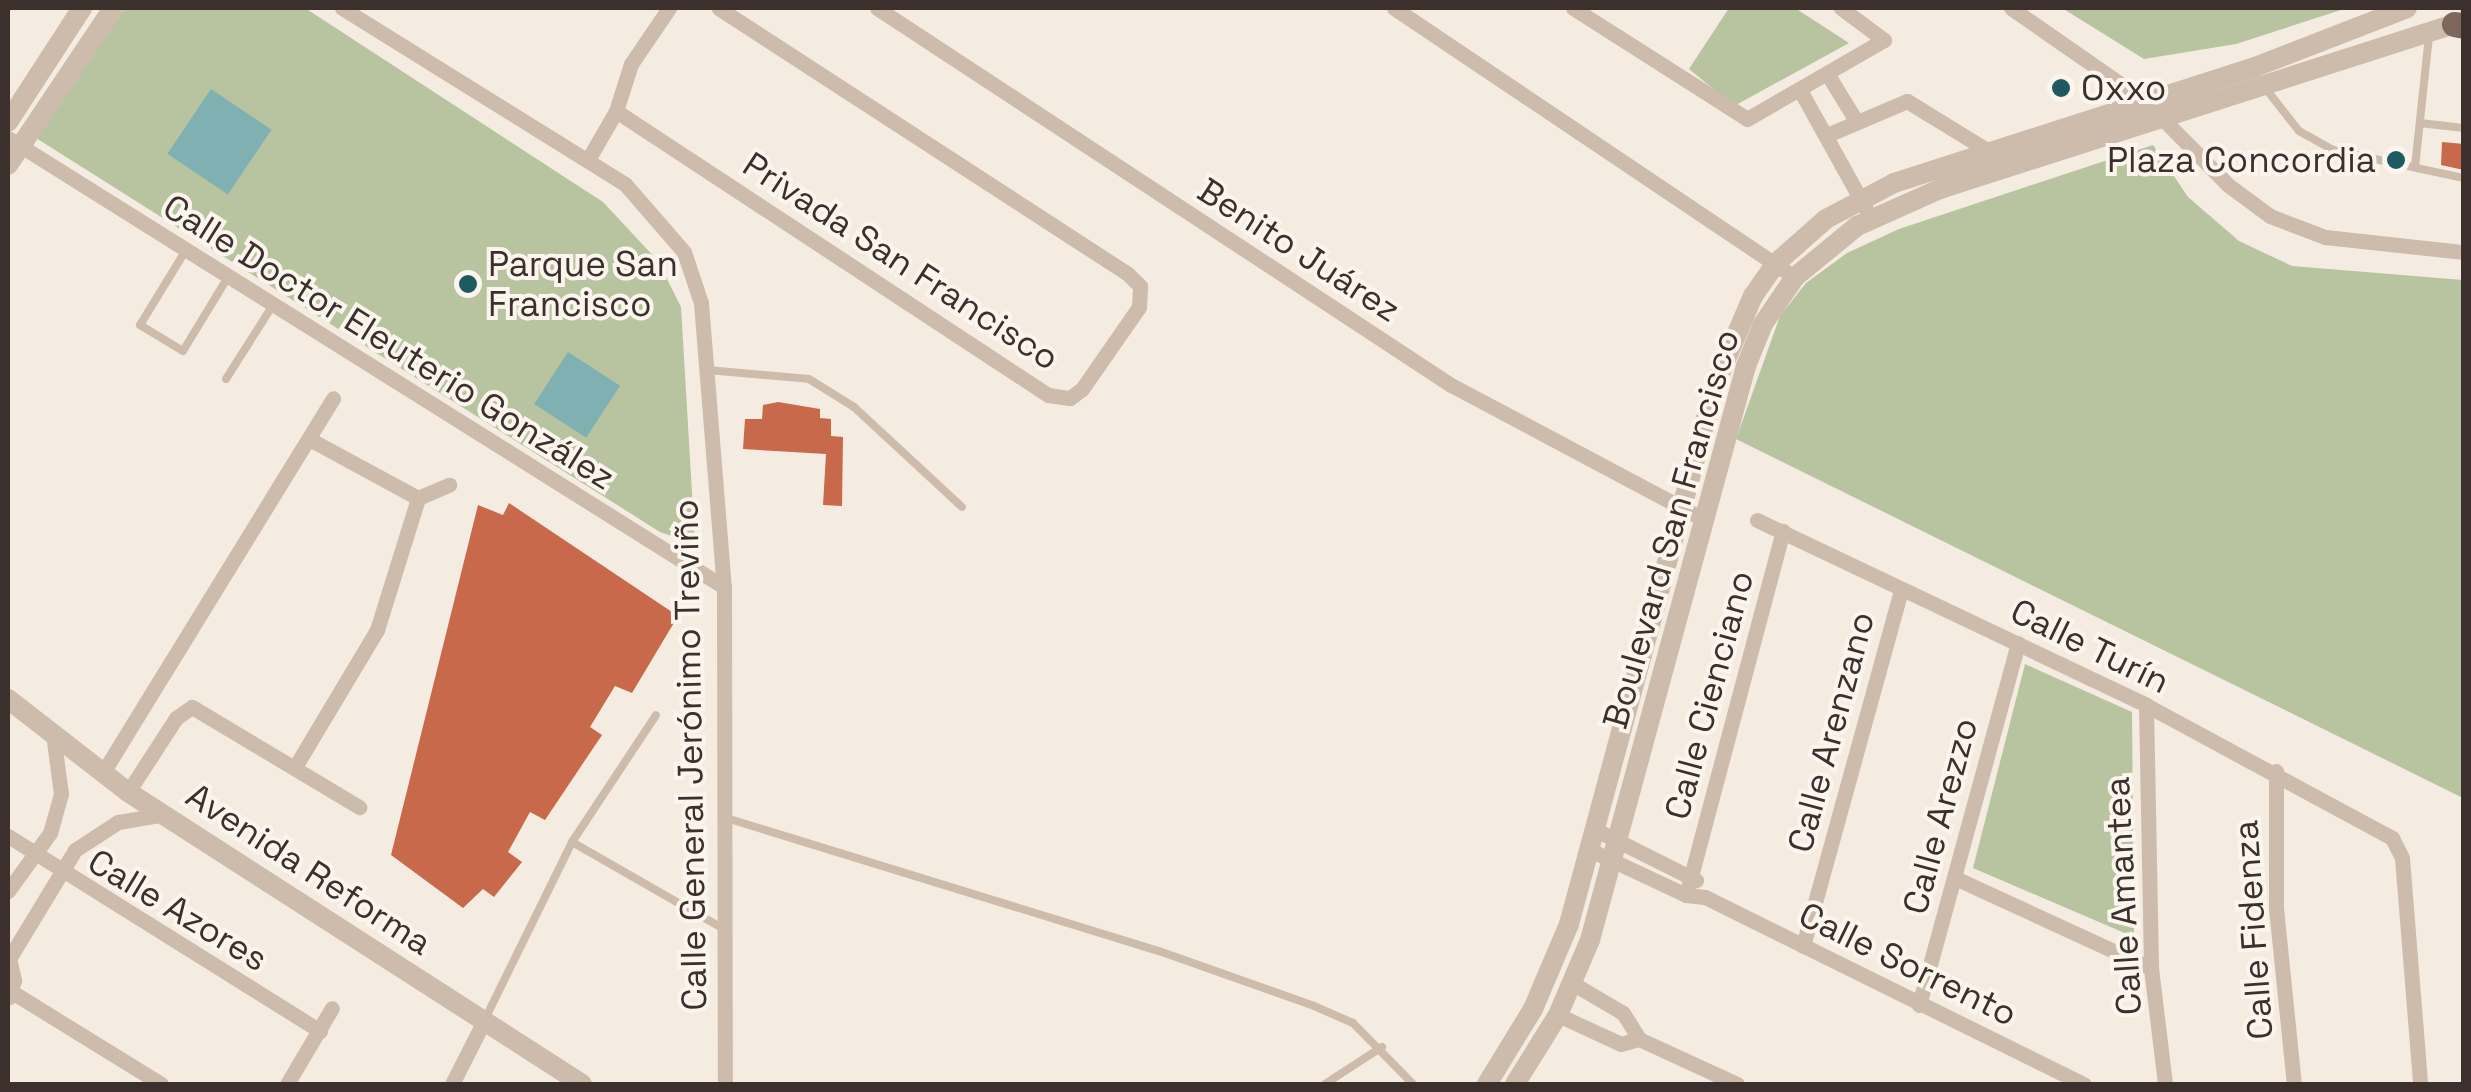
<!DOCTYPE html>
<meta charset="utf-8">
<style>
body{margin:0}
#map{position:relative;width:2471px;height:1092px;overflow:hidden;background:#f4ebe1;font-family:"Space Grotesk",sans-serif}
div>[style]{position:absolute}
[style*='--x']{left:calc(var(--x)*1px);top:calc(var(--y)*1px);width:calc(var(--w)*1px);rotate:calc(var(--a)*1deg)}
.green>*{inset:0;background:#b8c4a0}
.water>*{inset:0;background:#7fb0b2;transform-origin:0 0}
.building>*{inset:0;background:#c8694b}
.service>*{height:8px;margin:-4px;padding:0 4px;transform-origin:4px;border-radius:4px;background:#cdbbac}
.minor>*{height:15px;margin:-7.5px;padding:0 7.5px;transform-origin:7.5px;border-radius:7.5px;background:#cdbbac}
.tertiary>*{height:20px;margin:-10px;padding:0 10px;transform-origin:10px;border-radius:10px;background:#cdbbac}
.primary>*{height:25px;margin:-12.5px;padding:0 12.5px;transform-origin:12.5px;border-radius:12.5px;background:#7d675c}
.dots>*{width:28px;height:28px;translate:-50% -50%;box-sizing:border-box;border:5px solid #fbf5ee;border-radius:50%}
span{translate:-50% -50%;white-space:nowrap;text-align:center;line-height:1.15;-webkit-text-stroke:8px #fbf5ee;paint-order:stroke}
.poi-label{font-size:35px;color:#3b302b}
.left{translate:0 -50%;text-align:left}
.right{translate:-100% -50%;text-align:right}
.street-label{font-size:35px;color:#3b302b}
.frame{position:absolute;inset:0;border:10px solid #3b302b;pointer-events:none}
</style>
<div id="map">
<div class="green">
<div style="clip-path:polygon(125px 8px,305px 8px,603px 202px,658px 261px,681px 307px,695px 544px,660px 532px,36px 138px)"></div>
<div style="clip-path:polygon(1729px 8px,1795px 8px,1849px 43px,1734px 106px,1689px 69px)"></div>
<div style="clip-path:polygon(2062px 8px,2347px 8px,2236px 44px,2144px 59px)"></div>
<div style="clip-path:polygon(2153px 145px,2188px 197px,2239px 241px,2292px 266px,2463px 280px,2463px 798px,1736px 439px,1780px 316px,1806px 283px,1847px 253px,1899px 229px)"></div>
<div style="clip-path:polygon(2025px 664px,2132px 712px,2134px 937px,1973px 868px)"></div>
</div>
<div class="water">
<div style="left:211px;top:89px;width:73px;height:78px;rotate:34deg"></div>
<div style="left:568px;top:352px;width:62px;height:62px;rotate:33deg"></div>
</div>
<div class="building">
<div style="clip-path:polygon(2442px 142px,2464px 144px,2464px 170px,2441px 165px)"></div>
<div style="clip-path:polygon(778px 402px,820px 409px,820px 418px,831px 419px,831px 436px,843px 437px,842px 506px,823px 505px,826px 454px,743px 449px,745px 419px,762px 419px,763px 405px)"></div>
<div style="clip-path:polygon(509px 503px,678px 616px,632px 693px,615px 686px,590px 727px,602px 735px,545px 820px,530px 812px,508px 852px,522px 862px,494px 897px,483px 889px,463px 908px,391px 855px,478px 505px,503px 515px)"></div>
</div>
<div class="service">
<div style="--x:2266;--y:89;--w:53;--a:51.8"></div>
<div style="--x:2299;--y:131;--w:39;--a:29"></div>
<div style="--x:2333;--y:150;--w:134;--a:12.1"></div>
<div style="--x:2420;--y:123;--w:44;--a:6.5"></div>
<div style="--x:2415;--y:167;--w:131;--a:-83.9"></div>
<div style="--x:186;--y:250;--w:88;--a:121.5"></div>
<div style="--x:140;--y:325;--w:50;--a:31.2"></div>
<div style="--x:183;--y:351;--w:87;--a:-58.7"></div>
<div style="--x:707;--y:370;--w:102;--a:5"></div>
<div style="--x:809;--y:379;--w:53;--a:31.9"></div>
<div style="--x:854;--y:407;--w:147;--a:42.8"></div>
<div style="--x:226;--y:379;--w:88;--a:-57.6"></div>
<div style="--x:723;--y:817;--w:456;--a:17.1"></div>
<div style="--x:1159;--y:951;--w:164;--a:19.5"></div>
<div style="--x:1314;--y:1006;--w:43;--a:23.6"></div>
<div style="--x:1353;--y:1023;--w:86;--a:45.5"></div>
<div style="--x:572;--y:842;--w:175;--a:29.8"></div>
<div style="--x:486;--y:1017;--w:195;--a:-63.8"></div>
<div style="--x:572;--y:842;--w:152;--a:-56.5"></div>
<div style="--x:1325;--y:1084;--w:68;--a:-33"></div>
</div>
<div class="minor">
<div style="--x:342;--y:8;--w:333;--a:31.9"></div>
<div style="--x:625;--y:184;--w:90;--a:49.1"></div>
<div style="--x:684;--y:252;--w:54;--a:71.6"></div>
<div style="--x:701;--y:303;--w:285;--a:85.4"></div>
<div style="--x:724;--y:587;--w:497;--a:89.9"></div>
<div style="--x:877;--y:8;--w:687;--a:33.3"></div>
<div style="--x:1451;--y:385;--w:285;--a:28"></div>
<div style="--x:1394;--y:8;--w:483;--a:33.9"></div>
<div style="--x:1573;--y:8;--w:206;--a:32.5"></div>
<div style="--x:1747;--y:119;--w:158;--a:-30"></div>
<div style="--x:1884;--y:40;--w:54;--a:-143.3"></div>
<div style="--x:2011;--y:8;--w:163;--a:34.8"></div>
<div style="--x:2145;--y:101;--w:118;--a:45.3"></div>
<div style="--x:2228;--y:185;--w:52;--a:36.4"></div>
<div style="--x:2270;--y:216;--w:59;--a:20.9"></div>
<div style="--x:2325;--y:237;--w:140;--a:6.2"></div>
<div style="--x:1828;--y:75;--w:52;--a:58.5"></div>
<div style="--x:1800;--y:90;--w:136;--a:61"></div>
<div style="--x:616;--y:111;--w:517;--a:33.32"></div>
<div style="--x:1048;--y:395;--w:22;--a:8"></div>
<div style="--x:1070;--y:398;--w:15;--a:-37"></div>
<div style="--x:1082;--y:389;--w:100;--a:-55.2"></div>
<div style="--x:1139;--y:307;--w:21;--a:-87"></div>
<div style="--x:1140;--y:286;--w:17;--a:-135"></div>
<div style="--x:1128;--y:274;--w:488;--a:-147"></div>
<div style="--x:1827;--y:135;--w:87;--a:-23"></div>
<div style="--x:1907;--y:101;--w:103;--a:31.5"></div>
<div style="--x:8;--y:138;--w:845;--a:32.09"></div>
<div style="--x:589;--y:158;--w:54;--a:-60.1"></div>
<div style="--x:616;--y:111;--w:49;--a:-72.3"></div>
<div style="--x:631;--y:64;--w:68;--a:-55.8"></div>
<div style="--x:311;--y:440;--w:122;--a:28.5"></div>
<div style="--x:418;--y:498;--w:34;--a:-23"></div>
<div style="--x:1757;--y:520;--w:431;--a:25.4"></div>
<div style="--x:2146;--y:705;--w:280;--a:28.4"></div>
<div style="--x:2392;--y:838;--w:22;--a:63"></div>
<div style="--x:2402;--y:858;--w:227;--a:85.4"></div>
<div style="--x:2146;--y:705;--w:263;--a:88.9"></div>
<div style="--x:2151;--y:968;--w:117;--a:83.1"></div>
<div style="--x:295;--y:767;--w:160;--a:-59.1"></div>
<div style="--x:377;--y:630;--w:138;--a:-72.7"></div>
<div style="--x:2276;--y:771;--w:137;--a:90"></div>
<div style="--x:2276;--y:908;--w:177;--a:84.2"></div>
<div style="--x:102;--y:774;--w:441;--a:-58.4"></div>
<div style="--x:128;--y:792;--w:88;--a:-57"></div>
<div style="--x:176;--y:718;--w:19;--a:-35"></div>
<div style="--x:192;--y:707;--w:195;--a:30.9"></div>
<div style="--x:1596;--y:830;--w:112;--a:26.6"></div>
<div style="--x:8;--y:836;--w:368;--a:32"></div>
<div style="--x:1590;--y:850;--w:106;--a:25.1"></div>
<div style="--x:1686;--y:895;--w:19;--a:6"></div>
<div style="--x:1705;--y:897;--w:423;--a:26.3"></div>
<div style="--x:1955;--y:878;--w:216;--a:24.7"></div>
<div style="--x:8;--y:891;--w:72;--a:-54.1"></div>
<div style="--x:50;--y:833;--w:41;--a:-74.2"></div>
<div style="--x:61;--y:794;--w:53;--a:-97.5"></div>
<div style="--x:1686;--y:895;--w:377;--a:-75.1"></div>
<div style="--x:1803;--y:946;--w:368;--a:-74.6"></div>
<div style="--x:8;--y:954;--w:27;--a:77"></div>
<div style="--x:14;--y:980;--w:18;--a:106"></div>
<div style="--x:10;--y:957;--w:125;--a:-58.7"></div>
<div style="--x:75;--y:850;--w:51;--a:-33.1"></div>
<div style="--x:118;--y:822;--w:49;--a:-9.5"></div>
<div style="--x:1572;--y:983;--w:59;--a:30.5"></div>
<div style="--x:1623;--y:1013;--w:31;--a:58"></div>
<div style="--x:1639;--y:1039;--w:108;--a:24.7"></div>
<div style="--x:12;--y:992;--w:175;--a:31.7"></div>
<div style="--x:1919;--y:1005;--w:375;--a:-74.7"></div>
<div style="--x:1558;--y:1015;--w:69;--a:24.7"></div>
<div style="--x:1621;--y:1044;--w:19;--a:-16"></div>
<div style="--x:287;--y:1084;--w:88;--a:-59.4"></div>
<div style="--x:452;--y:1084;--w:71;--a:-63.1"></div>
</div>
<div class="tertiary">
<div style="--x:8;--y:122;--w:136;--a:-57"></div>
<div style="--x:8;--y:165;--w:189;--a:-56.2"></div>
<div style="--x:8;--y:699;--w:152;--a:37.8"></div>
<div style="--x:128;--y:792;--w:540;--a:32.75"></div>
<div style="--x:1487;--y:1084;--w:88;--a:-58.5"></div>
<div style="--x:1533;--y:1009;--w:92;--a:-67"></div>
<div style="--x:1569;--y:924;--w:558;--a:-74.84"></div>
<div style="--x:1715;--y:385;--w:97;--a:-66.9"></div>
<div style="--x:1753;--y:296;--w:39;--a:-55"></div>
<div style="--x:1775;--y:264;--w:68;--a:-41.4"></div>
<div style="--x:1826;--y:219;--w:77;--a:-27.9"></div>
<div style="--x:1894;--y:183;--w:379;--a:-17.8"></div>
<div style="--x:2255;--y:67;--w:163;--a:-21.2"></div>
<div style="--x:1515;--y:1084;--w:81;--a:-58.1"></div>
<div style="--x:1558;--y:1015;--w:82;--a:-66.9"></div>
<div style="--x:1590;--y:940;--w:595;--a:-74.8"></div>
<div style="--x:1746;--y:366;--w:45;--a:-68"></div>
<div style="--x:1763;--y:324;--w:57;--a:-55.8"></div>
<div style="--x:1795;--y:277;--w:80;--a:-39.4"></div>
<div style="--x:1857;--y:226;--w:91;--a:-24"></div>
<div style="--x:1940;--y:189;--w:550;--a:-17.78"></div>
</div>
<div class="primary">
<div style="--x:2454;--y:24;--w:10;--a:11"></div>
</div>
<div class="dots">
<div style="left:2061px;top:88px;background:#1f5a5e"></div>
<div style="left:2396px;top:160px;background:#1f5a5e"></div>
<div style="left:468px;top:284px;background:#1f5a5e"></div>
</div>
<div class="poi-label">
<span class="left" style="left:2081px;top:88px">Oxxo</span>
<span class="right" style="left:2376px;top:160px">Plaza Concordia</span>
<span class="left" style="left:488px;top:284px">Parque San<br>Francisco</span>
</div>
<div class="street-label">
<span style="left:1299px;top:250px;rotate:33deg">Benito Juárez</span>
<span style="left:901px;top:261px;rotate:33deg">Privada San Francisco</span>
<span style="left:389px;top:342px;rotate:32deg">Calle Doctor Eleuterio González</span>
<span style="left:1671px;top:529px;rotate:-74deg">Boulevard San Francisco</span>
<span style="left:2090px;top:646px;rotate:26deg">Calle Turín</span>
<span style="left:1709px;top:695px;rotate:-75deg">Calle Cienciano</span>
<span style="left:1831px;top:732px;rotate:-75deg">Calle Arenzano</span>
<span style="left:690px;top:755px;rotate:-91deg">Calle General Jerónimo Treviño</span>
<span style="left:1940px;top:816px;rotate:-75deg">Calle Arezzo</span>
<span style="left:309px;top:869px;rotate:33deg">Avenida Reforma</span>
<span style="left:2123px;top:896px;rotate:-93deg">Calle Amantea</span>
<span style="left:178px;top:910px;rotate:31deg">Calle Azores</span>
<span style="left:2253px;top:930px;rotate:-94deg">Calle Fidenza</span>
<span style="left:1908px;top:964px;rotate:26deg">Calle Sorrento</span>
</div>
<div class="frame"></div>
</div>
